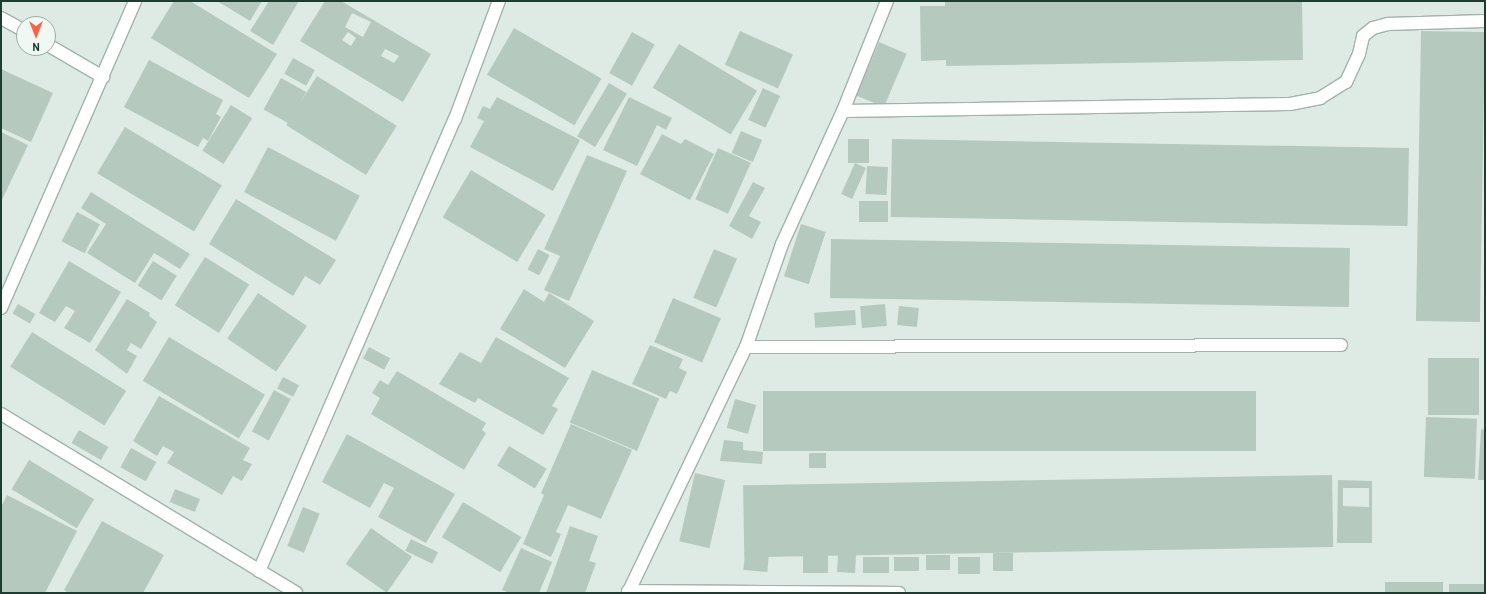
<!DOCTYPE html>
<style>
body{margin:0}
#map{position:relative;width:1486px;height:594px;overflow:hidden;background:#deebe4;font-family:Barlow,sans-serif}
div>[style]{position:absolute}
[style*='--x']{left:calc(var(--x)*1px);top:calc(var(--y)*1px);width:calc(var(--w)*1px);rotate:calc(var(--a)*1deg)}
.building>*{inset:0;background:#b6c9bf;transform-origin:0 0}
.roads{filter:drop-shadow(1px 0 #a1b3ab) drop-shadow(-1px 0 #a1b3ab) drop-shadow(0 1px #a1b3ab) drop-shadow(0 -1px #a1b3ab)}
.minor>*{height:12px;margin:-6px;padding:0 6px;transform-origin:6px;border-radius:6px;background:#fff}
span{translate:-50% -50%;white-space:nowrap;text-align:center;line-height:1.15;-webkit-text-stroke:4px #eff8f2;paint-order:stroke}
.frame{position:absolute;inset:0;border:2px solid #1e3d31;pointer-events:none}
.north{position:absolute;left:16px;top:16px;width:40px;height:40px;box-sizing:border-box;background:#eff8f2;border:1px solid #9bada5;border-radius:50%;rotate:180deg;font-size:11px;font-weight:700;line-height:16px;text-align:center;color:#1e3d31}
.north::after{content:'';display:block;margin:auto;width:14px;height:18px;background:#ff6049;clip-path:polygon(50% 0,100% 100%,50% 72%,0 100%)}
</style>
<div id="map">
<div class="building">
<div style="clip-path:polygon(174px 1px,190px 1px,277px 54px,249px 98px,151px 38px)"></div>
<div style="clip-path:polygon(217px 1px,262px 1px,250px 21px)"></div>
<div style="clip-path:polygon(269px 1px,299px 1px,273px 45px,250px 31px)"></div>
<div style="clip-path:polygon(evenodd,325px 1px,341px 1px,431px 54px,403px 102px,300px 41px,325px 1px,352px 13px,371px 22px,363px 37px,345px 27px,352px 13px,325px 1px,348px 32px,356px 38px,351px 46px,342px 40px,348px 32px,325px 1px,385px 49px,399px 56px,394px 63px,381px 56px,385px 49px)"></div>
<div style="clip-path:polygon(945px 1px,1302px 1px,1303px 60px,946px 66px,946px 60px,921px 61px,920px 6px,945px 6px)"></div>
<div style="left:514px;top:28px;width:101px;height:54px;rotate:30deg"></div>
<div style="left:740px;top:31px;width:58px;height:37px;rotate:24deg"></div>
<div style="left:1421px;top:31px;width:64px;height:290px;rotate:1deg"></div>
<div style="left:632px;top:32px;width:26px;height:47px;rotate:29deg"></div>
<div style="left:879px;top:42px;width:30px;height:58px;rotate:23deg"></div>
<div style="left:679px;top:44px;width:91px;height:51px;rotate:31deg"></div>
<div style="left:293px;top:58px;width:25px;height:18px;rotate:29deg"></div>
<div style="clip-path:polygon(149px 60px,223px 100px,216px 114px,221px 117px,208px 141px,203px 138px,198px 147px,124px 107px)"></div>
<div style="clip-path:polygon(1px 69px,53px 93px,31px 142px,1px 128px)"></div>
<div style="left:317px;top:76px;width:94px;height:58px;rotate:32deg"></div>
<div style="left:281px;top:78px;width:29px;height:36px;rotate:29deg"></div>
<div style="left:609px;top:83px;width:21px;height:62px;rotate:31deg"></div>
<div style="left:763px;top:88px;width:19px;height:35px;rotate:25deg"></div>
<div style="clip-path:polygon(497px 97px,580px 140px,553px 191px,470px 147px,484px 121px,477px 118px,483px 106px,490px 109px)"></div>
<div style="clip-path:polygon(629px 97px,672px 118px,666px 130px,657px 125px,637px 166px,603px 150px)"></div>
<div style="left:231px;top:105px;width:25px;height:54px;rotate:32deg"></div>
<div style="left:125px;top:127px;width:113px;height:54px;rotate:31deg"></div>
<div style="left:741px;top:131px;width:23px;height:24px;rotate:23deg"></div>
<div style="clip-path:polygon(1px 132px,28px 145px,1px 202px)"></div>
<div style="clip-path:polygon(662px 134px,681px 144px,685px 139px,714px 154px,690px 200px,640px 174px)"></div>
<div style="left:848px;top:139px;width:21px;height:24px"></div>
<div style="left:892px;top:139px;width:517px;height:78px;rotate:1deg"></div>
<div style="left:268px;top:147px;width:104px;height:51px;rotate:28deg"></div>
<div style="left:718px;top:148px;width:36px;height:56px;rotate:24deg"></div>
<div style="clip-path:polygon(587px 155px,627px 171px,569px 301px,544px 290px,560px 256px,544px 249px)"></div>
<div style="left:855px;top:163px;width:12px;height:34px;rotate:24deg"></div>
<div style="left:867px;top:166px;width:21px;height:28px;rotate:3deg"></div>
<div style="left:471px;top:170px;width:87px;height:55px;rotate:31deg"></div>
<div style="clip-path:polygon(753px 182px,765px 188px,749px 216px,761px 222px,752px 239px,729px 226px)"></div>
<div style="clip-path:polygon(91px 192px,190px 254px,180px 269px,154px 253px,135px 283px,87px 253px,106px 224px,81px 208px)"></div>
<div style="clip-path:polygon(236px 199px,336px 260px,320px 285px,305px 276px,293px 296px,209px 244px)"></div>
<div style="left:888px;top:201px;width:21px;height:29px;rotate:90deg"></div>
<div style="left:77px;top:212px;width:26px;height:33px;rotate:28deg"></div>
<div style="left:801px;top:224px;width:26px;height:55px;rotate:18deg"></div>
<div style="left:831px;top:239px;width:519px;height:59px;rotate:1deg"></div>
<div style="left:538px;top:249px;width:13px;height:23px;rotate:27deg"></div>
<div style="left:714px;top:249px;width:25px;height:53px;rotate:23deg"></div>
<div style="left:205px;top:257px;width:52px;height:57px;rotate:32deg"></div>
<div style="clip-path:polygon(69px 261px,121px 292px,90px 343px,64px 328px,75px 311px,66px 306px,55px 322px,39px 313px)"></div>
<div style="left:153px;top:261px;width:28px;height:29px;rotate:32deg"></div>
<div style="clip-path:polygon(524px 289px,544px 302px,549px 293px,594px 321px,565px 368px,500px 329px)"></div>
<div style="left:258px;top:293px;width:59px;height:55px;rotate:34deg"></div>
<div style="left:673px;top:298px;width:52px;height:48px;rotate:23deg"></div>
<div style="clip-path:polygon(127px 299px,150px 313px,149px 316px,157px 322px,141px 349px,131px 343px,127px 350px,137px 356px,127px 374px,95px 350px)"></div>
<div style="left:18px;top:304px;width:20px;height:11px;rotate:30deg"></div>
<div style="left:885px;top:304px;width:22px;height:25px;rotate:85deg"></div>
<div style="left:899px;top:306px;width:20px;height:19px;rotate:6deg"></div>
<div style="left:855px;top:310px;width:15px;height:41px;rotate:86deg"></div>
<div style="left:32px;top:332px;width:111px;height:41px;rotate:32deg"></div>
<div style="left:169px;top:337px;width:112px;height:51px;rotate:31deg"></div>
<div style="clip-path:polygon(496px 337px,569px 378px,552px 406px,558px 409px,543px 435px,478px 398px,475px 403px,439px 384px,460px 352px,481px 363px)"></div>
<div style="clip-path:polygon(650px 345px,683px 359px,679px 368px,687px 372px,677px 394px,670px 391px,666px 399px,632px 384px)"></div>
<div style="left:369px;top:347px;width:24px;height:13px;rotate:28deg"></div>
<div style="left:1428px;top:358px;width:51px;height:57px"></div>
<div style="left:592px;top:370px;width:73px;height:57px;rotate:23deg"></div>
<div style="clip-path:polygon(397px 371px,486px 423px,482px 430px,486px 433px,464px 470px,371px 414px,380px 398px,372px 393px,380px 380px,388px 385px)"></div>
<div style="left:283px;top:377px;width:18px;height:13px;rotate:27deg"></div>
<div style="left:274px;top:390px;width:19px;height:47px;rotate:28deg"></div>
<div style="left:763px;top:391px;width:493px;height:60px"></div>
<div style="clip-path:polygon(159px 396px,250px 448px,243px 460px,252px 464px,242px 481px,233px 476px,222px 495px,167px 463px,174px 452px,163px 446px,157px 456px,133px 441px)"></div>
<div style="left:735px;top:399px;width:22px;height:30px;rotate:16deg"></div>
<div style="left:1426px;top:417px;width:51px;height:60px;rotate:2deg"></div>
<div style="clip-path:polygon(571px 424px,632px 450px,601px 519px,568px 505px,556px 532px,561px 534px,551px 557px,523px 544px,544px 495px,541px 493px)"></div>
<div style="clip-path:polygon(1481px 429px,1485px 430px,1485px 480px,1478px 480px)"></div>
<div style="left:79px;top:430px;width:34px;height:15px;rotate:30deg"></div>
<div style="clip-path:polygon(347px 434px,455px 494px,426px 543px,378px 517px,394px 488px,384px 483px,370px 508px,322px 482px)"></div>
<div style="clip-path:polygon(724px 440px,743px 442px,743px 450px,763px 452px,762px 464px,720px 461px)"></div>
<div style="left:509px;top:446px;width:44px;height:23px;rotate:31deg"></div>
<div style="left:131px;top:448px;width:29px;height:22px;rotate:29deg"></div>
<div style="left:809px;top:453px;width:17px;height:15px"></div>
<div style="left:29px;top:460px;width:76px;height:34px;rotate:31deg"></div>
<div style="left:695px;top:473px;width:31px;height:70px;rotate:13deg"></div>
<div style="left:1332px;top:475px;width:72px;height:589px;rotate:89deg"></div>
<div style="clip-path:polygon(evenodd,1338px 480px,1372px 481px,1372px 543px,1337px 543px,1338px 480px,1343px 488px,1369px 488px,1369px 507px,1343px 506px,1343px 488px)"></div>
<div style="left:175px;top:489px;width:27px;height:14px;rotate:22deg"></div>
<div style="clip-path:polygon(7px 495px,77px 531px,45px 593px,1px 593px,1px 507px)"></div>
<div style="left:463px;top:502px;width:68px;height:41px;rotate:31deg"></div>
<div style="left:303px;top:507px;width:18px;height:42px;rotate:22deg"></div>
<div style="clip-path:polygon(102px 521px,164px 555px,143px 593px,69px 593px,64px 590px)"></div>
<div style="clip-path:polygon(570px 526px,598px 536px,589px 561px,596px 563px,585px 593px,546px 593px)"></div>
<div style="left:371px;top:528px;width:50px;height:44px;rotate:35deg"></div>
<div style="left:411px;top:539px;width:30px;height:13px;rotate:26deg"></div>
<div style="clip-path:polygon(521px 548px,552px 562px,539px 593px,510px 593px,502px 590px)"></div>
<div style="left:745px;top:552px;width:24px;height:18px;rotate:5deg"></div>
<div style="left:803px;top:553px;width:25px;height:20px"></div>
<div style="left:993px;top:553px;width:20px;height:18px"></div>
<div style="left:838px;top:554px;width:18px;height:18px;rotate:3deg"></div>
<div style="left:926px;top:555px;width:24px;height:15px"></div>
<div style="left:863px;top:557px;width:26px;height:16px"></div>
<div style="left:894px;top:557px;width:25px;height:14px"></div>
<div style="left:958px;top:557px;width:22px;height:17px"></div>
<div style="left:1385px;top:582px;width:58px;height:11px"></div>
<div style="left:1449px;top:584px;width:36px;height:9px"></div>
</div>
<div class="roads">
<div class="minor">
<div style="--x:1;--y:18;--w:26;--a:29"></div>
<div style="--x:48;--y:45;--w:64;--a:30.2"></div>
<div style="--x:843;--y:111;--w:447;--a:-0.9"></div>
<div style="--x:1290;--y:104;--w:31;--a:-11"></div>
<div style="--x:1320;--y:98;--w:31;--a:-32"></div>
<div style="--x:1346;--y:82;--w:31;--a:-65"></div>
<div style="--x:1359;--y:54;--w:18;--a:-77"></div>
<div style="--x:1363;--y:36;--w:13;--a:-39"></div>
<div style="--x:1373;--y:28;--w:16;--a:-15"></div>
<div style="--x:1388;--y:24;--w:97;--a:-1.8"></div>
<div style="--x:1;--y:308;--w:335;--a:-66.4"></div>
<div style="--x:746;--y:347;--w:595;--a:-0.19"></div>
<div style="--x:1;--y:414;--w:345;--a:31.2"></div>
<div style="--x:259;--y:571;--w:493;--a:-66.6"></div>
<div style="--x:455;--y:119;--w:126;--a:-69.6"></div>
<div style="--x:628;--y:591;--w:271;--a:0.4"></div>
<div style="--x:628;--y:593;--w:273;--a:-64.4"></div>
<div style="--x:746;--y:347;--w:109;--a:-70.7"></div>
<div style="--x:782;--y:244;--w:146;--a:-65.4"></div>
<div style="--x:843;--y:111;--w:118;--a:-68.2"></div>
</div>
</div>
<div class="frame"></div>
<div class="north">N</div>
</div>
